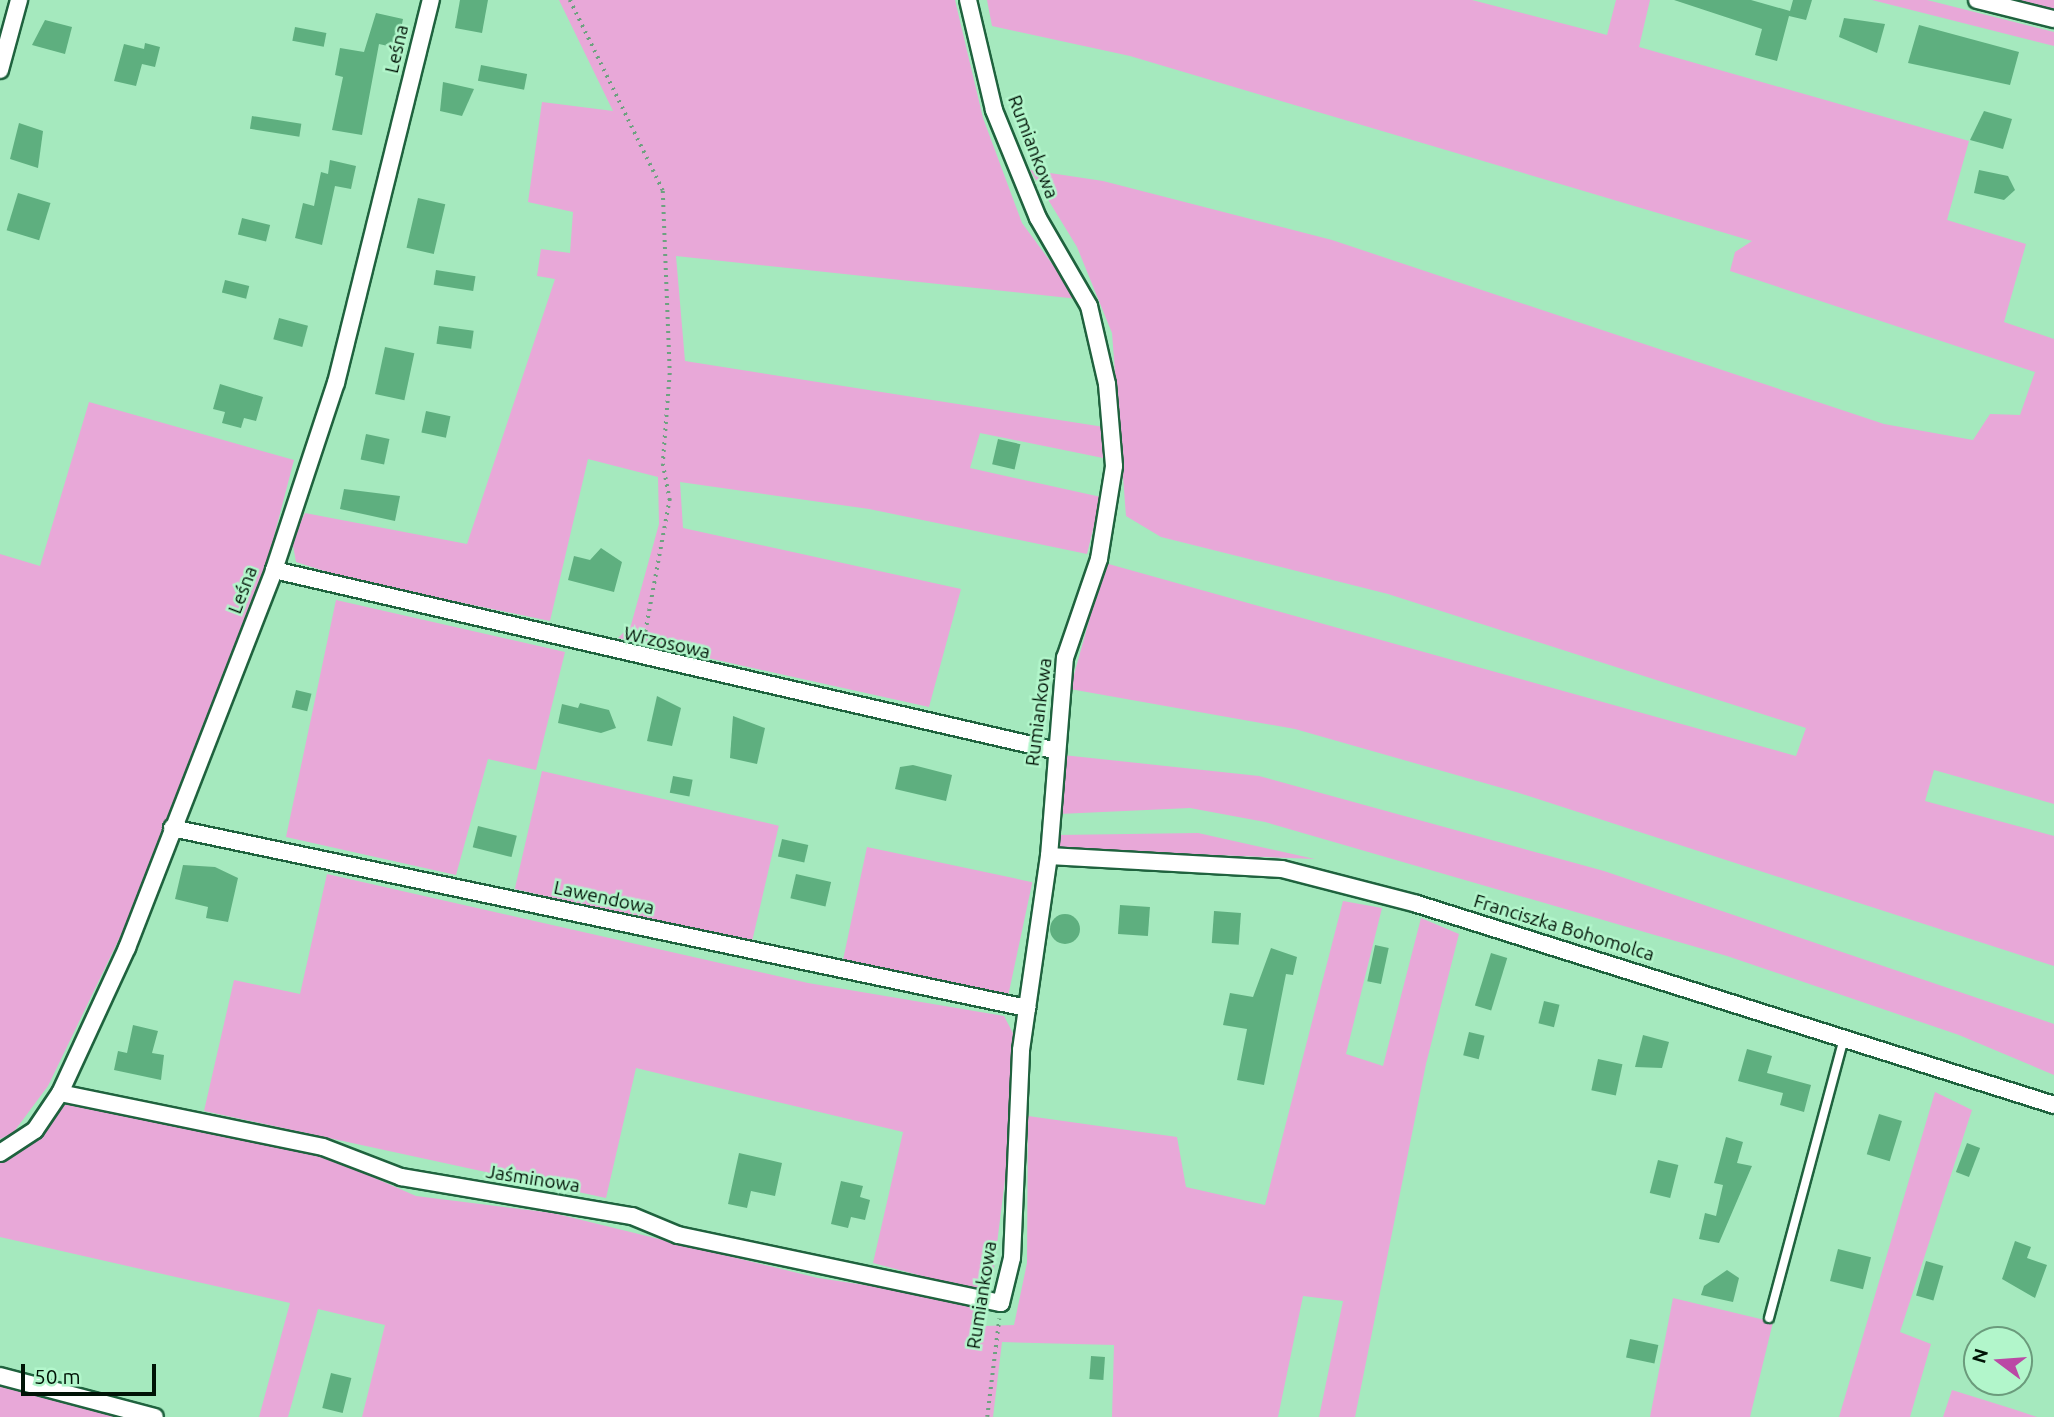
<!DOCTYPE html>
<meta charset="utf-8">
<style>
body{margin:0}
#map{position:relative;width:2054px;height:1417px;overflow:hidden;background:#a5e9be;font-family:Ubuntu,sans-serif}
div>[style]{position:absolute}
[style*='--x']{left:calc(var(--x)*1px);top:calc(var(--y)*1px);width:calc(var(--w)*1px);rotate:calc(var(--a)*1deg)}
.green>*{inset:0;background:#e8a8d8;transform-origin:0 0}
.building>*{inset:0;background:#5eaf7f;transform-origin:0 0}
.round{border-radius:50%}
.path>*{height:3.5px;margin-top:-1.75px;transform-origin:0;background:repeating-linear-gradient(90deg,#6da180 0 2px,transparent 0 7px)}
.roads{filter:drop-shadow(2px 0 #1f623e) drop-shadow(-2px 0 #1f623e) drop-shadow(0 2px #1f623e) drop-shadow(0 -2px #1f623e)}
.service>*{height:8px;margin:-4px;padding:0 4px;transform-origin:4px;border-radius:4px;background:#fff}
.minor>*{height:16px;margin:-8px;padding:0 8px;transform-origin:8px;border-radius:8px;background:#fff}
span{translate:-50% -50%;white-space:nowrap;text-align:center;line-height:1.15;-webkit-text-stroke:5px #b2f6cb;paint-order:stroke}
.street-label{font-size:19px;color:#001306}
.north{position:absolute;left:1963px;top:1326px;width:70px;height:70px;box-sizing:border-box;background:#b2f6cb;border:2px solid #6b9b7c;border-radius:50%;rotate:286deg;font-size:19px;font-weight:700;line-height:28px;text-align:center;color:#001306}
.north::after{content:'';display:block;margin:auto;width:24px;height:32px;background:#bb49a5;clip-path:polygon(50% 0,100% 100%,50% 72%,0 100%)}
.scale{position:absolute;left:21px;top:1364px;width:135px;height:32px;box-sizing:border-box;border:4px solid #001306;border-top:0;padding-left:9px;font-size:21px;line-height:24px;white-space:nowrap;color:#001306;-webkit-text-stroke:5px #b2f6cb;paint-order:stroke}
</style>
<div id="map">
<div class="green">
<div style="clip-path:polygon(559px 0,955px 0,983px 118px,1022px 223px,1078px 299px,676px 256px,685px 361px,1104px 427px,1103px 458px,980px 433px,970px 468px,1101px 497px,1087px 554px,869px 509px,680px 482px,683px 528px,961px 589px,929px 707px,618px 638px,631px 625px,659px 524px,658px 477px,588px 459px,550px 621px,353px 580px,296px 562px,292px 540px,305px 513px,467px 544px,555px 279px,537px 276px,541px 249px,570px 253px,573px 212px,528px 202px,542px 102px,613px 111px)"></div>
<div style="clip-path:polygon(987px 0,1472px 0,1607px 35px,1616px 0,1650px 0,1639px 47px,1969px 141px,1947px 220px,2026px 244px,2004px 322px,2054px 339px,2054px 804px,1934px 770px,1925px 801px,2054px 836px,2054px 966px,1516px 792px,1295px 729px,1070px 689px,1105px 563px,1796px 756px,1806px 728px,1388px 594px,1161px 537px,1126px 516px,1112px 333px,1077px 247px,1030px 170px,1103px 181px,1332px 240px,1884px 424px,1973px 440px,1990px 414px,2020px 415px,2035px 372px,1730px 271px,1735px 252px,1752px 241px,1130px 56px,992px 26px)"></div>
<div style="clip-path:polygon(1872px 0,1927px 0,2054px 32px,2054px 46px)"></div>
<div style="clip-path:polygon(2014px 0,2054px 0,2054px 10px)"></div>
<div style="clip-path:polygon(89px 402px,294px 460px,261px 586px,148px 879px,48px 1086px,13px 1133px,0 1139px,0 554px,40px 566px)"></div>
<div style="clip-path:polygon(336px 600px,565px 652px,536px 770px,488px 759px,456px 875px,286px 837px)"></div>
<div style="clip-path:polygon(1063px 755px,1259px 776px,1604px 871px,2054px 1024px,2054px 1075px,1959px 1035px,1727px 956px,1265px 822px,1190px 808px,1059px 814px)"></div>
<div style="left:542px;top:771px;width:243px;height:121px;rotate:13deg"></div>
<div style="clip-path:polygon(1198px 833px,1315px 859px,1059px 849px,1058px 835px)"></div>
<div style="left:867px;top:847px;width:169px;height:119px;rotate:12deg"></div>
<div style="clip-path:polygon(327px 874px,808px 983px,1004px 1016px,1016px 1039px,1013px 1115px,992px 1284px,971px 1289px,873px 1263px,903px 1132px,636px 1068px,606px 1198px,204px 1111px,234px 980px,300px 994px)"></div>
<div style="clip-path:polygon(1343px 901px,1382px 908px,1346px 1054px,1383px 1066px,1421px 918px,1459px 934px,1426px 1064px,1355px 1417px,1319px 1417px,1343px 1301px,1303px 1296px,1278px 1417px,1112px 1417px,1114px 1345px,1002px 1342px,993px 1417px,362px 1417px,385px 1325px,318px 1309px,288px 1417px,259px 1417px,290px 1303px,0 1237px,0 1159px,40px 1135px,64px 1104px,322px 1155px,416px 1196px,553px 1213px,818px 1278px,945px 1297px,983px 1307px,985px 1326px,1014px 1325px,1027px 1263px,1028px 1116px,1177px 1137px,1186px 1187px,1265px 1205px)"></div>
<div style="clip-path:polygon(1935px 1092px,1972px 1110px,1900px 1332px,1931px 1344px,1910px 1417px,1839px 1417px)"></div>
<div style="clip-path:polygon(1673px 1298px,1773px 1322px,1750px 1417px,1650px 1417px)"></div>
<div style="clip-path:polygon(0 1385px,116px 1417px,0 1417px)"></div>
<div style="clip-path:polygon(1952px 1390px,2013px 1409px,2037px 1417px,1943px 1417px)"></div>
</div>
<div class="building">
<div style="clip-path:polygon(460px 0,488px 0,482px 33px,455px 28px)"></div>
<div style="clip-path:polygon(1674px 0,1751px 0,1790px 11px,1793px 0,1812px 0,1806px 20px,1789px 16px,1777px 61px,1755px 55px,1762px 29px)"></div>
<div style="clip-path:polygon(376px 13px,403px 19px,397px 48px,379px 44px,362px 135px,332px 130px,343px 77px,335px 75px,340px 48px,364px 52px)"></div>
<div style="clip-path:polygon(1844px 18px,1885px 24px,1877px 53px,1839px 37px)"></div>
<div style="clip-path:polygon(45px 20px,72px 27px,65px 54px,32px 45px)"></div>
<div style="clip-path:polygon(1919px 25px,2019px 52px,2010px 85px,1908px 63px)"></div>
<div style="left:295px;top:27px;width:32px;height:14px;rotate:11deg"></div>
<div style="clip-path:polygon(145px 43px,160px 47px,155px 67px,142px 64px,136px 86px,114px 81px,124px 44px,144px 49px)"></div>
<div style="left:481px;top:65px;width:47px;height:16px;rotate:11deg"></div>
<div style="clip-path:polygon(443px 82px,474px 89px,462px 116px,440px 111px)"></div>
<div style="clip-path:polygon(1984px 111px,2012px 119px,2003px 149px,1970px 140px)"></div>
<div style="left:252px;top:116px;width:50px;height:13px;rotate:9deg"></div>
<div style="clip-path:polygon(19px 123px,43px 131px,38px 168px,10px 159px)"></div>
<div style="clip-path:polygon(330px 160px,356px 166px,351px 189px,335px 186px,322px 245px,295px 238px,303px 203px,314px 206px,321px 172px,328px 174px)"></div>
<div style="clip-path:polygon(1979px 170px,2008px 176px,2015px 190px,2004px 200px,1974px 193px)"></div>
<div style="left:18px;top:193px;width:34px;height:39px;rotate:17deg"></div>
<div style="left:418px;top:198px;width:28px;height:51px;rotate:13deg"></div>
<div style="left:242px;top:218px;width:29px;height:17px;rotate:14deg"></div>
<div style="left:436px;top:270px;width:40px;height:15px;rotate:9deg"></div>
<div style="left:225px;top:280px;width:25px;height:13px;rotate:14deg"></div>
<div style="left:279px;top:318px;width:30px;height:22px;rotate:15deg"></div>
<div style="left:439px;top:326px;width:35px;height:18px;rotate:8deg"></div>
<div style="left:385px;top:347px;width:30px;height:48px;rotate:12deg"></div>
<div style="clip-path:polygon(220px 384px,263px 397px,256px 421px,244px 418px,241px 428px,222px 423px,225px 412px,213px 409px)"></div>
<div style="left:426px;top:411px;width:25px;height:22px;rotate:12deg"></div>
<div style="left:366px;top:434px;width:24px;height:26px;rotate:12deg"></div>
<div style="left:998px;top:439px;width:23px;height:26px;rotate:13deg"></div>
<div style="clip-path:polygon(344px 489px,400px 496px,395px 521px,340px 509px)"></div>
<div style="clip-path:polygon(601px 548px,622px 562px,614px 592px,568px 580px,574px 556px,590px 560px)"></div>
<div style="left:296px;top:690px;width:16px;height:18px;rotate:14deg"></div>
<div style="clip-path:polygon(657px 696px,681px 708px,672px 746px,647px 741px)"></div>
<div style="clip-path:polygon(580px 703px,609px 710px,616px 728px,601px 733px,558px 723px,562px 704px,578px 708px)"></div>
<div style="clip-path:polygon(733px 716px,765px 728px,757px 764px,730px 758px)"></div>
<div style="clip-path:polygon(913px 765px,952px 775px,946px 801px,895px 789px,900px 767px)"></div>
<div style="left:673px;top:776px;width:20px;height:17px;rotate:11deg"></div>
<div style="left:478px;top:826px;width:40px;height:22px;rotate:14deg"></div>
<div style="left:782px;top:839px;width:27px;height:18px;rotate:13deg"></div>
<div style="clip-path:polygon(183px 865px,215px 867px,238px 878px,228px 922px,206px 918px,208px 907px,175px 899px)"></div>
<div style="left:796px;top:874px;width:36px;height:25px;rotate:13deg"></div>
<div style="left:1120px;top:905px;width:30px;height:29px;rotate:4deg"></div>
<div style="left:1214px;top:911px;width:27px;height:32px;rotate:4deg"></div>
<div class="round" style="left:1050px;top:914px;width:30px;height:30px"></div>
<div style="left:1375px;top:945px;width:14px;height:37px;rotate:12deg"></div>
<div style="clip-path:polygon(1271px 948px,1297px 957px,1293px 975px,1286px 974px,1264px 1085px,1237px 1080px,1247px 1029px,1223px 1025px,1230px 993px,1253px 997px)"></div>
<div style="left:1491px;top:953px;width:17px;height:55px;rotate:17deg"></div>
<div style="left:1544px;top:1001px;width:16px;height:23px;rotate:14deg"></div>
<div style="clip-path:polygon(133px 1025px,158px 1031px,152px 1053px,164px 1055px,161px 1080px,114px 1070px,118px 1051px,127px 1053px)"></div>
<div style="left:1469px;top:1032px;width:16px;height:24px;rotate:14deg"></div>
<div style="clip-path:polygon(1643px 1035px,1669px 1042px,1662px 1068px,1635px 1067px)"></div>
<div style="clip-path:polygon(1747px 1049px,1772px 1056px,1767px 1073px,1811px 1085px,1804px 1112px,1780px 1105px,1783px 1093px,1738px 1081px)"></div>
<div style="left:1598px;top:1059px;width:25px;height:32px;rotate:12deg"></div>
<div style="left:1879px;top:1114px;width:24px;height:42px;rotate:17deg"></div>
<div style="clip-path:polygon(1726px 1137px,1743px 1142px,1737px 1163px,1752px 1166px,1719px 1243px,1699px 1239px,1705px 1213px,1716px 1216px,1723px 1185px,1714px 1183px)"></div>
<div style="left:1967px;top:1143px;width:14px;height:31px;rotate:21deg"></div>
<div style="clip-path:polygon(739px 1153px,782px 1163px,775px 1196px,751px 1191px,747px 1208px,728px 1204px)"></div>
<div style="left:1658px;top:1160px;width:21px;height:34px;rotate:14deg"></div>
<div style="clip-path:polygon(841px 1181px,863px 1186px,860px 1197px,870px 1200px,865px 1220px,851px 1217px,848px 1228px,831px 1224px)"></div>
<div style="clip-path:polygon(2015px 1241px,2031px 1247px,2027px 1258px,2047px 1265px,2035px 1298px,2002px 1279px)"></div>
<div style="left:1838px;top:1249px;width:34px;height:33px;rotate:14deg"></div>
<div style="left:1926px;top:1261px;width:18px;height:36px;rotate:16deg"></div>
<div style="clip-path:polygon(1727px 1270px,1739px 1278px,1733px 1302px,1701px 1295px,1704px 1286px)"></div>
<div style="left:1630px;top:1339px;width:29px;height:19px;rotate:12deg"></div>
<div style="left:1091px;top:1356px;width:14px;height:23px;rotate:4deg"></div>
<div style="left:331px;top:1373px;width:21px;height:36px;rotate:14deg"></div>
</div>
<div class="path">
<div style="--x:570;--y:0;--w:212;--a:64"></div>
<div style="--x:663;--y:191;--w:182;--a:87.8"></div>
<div style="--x:670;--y:373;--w:91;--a:94.4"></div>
<div style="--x:663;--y:464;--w:36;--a:79"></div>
<div style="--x:670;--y:499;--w:144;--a:100.4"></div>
<div style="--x:987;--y:1417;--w:99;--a:-83"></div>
</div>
<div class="roads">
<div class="service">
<div style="--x:1769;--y:1318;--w:290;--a:-75"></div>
</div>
<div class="minor">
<div style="--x:1977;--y:0;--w:79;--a:13.9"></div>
<div style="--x:0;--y:70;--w:73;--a:-74.8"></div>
<div style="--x:274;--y:570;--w:800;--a:13.01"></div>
<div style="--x:172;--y:828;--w:874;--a:11.89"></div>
<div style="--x:1049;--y:856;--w:233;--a:3.2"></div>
<div style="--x:1282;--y:869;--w:139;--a:14.5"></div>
<div style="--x:1417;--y:904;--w:668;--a:17.51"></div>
<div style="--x:60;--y:1093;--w:268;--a:11.6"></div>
<div style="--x:323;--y:1147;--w:84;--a:21"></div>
<div style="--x:401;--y:1177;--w:234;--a:9.6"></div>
<div style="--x:632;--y:1216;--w:50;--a:22.4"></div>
<div style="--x:678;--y:1235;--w:330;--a:11.9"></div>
<div style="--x:1001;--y:1303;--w:46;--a:-76.3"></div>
<div style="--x:1012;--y:1258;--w:208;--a:-87.5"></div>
<div style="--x:1021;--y:1050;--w:196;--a:-81.8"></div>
<div style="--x:1049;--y:856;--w:199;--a:-85.4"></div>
<div style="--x:1065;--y:658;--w:105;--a:-71"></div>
<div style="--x:1099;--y:559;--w:94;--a:-80.8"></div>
<div style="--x:1114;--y:466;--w:82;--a:-94.9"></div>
<div style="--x:1107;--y:384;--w:80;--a:-103"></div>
<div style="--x:1089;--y:306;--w:102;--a:-120.1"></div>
<div style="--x:1038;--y:218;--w:117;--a:-112.2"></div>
<div style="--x:994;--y:110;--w:113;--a:-103.3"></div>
<div style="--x:0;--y:1153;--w:42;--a:-33.3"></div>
<div style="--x:35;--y:1130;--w:45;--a:-56"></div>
<div style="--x:60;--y:1093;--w:160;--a:-65.2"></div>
<div style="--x:127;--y:948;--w:406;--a:-68.7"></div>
<div style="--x:274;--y:570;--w:197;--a:-71.7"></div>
<div style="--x:336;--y:383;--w:395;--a:-76.1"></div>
<div style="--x:0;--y:1376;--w:160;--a:14.8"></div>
</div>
</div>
<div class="street-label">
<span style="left:397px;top:49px;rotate:-77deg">Leśna</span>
<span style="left:1033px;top:147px;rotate:69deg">Rumiankowa</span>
<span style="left:243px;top:590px;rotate:-69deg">Leśna</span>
<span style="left:667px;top:643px;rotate:13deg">Wrzosowa</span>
<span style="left:1039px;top:712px;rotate:-83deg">Rumiankowa</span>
<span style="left:604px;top:898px;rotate:12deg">Lawendowa</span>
<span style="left:1564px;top:928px;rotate:17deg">Franciszka Bohomolca</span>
<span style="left:533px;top:1179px;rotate:9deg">Jaśminowa</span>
<span style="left:982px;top:1295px;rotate:-81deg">Rumiankowa</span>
</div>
<div class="north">N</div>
<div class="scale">50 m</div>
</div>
